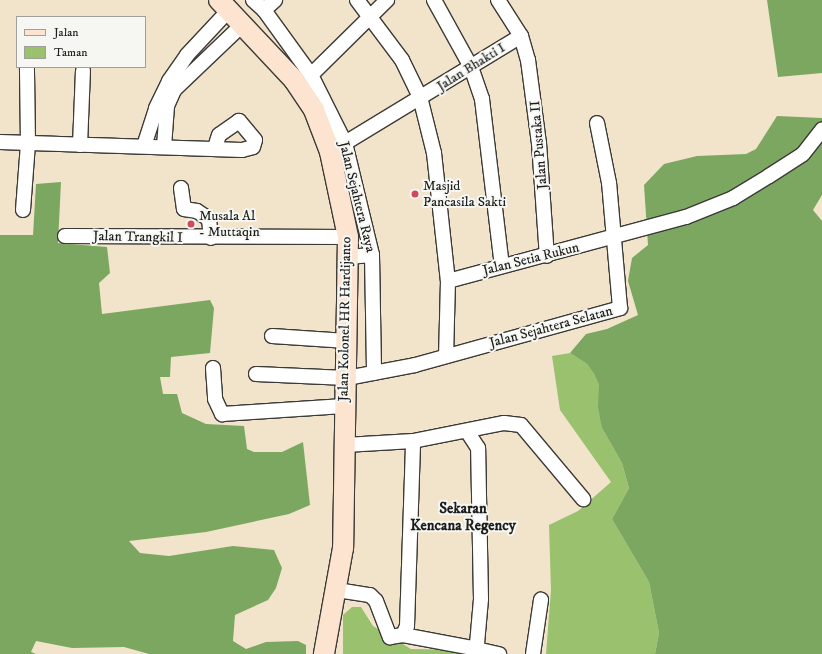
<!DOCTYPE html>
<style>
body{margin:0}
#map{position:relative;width:822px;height:654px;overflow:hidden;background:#f1e4ca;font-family:"IM FELL DW Pica",serif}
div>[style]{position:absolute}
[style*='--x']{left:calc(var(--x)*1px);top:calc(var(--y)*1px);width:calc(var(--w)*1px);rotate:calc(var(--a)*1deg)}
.green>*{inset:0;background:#9ac16d}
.forest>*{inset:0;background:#7ba760}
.roads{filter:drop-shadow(1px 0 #3c3a36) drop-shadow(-1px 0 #3c3a36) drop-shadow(0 1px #3c3a36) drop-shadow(0 -1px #3c3a36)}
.minor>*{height:14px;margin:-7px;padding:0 7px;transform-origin:7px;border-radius:7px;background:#fff}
.secondary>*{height:20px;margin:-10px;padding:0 10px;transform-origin:10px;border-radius:10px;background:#fde4d0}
.dots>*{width:11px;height:11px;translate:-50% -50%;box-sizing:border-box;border:2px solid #f6f6f2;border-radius:50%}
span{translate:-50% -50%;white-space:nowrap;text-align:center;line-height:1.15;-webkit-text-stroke:4px #f6f6f2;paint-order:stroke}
.street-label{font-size:14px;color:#1c1c1c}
.poi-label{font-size:14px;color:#1c1c1c}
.left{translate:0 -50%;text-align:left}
.neighbourhood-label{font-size:15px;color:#1c1c1c;font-weight:700}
.legend{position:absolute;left:16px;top:16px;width:130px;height:52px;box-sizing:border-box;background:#f6f6f2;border:1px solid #9f9f9c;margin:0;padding:5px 7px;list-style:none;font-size:12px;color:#1c1c1c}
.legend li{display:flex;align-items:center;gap:8px;height:20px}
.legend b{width:20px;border:1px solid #9f9f9c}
</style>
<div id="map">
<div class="green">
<div style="clip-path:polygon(570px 353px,587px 364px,594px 374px,599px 385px,602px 428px,622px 463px,629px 488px,612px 519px,649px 582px,659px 633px,655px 654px,546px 654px,551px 590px,549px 525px,578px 511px,611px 482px,560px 410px,552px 356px)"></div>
<div style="clip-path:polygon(352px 607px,361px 607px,373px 626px,411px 649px,479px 650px,494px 654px,343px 654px,343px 615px)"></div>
</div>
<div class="forest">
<div style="clip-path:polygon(767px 0,822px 0,822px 73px,778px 77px)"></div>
<div style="clip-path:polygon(777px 116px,822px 118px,822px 195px,813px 210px,822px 221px,822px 654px,655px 654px,659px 633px,649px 582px,612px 519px,629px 488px,622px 463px,602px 428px,598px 407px,599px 385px,594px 374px,587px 364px,570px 353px,586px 334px,607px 329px,638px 315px,628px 281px,632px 258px,648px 245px,644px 185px,664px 164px,697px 156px,746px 154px,756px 149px)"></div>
<div style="clip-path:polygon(61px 182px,58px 243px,107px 247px,110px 273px,99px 283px,102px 314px,210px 300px,214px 308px,210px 353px,171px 357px,170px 377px,160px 377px,163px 394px,177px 394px,182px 413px,206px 424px,244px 426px,247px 449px,254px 452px,282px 452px,303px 442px,310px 505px,289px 514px,206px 532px,129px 541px,140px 553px,169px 556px,233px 546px,274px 550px,282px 568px,276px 588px,268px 600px,235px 615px,233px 641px,246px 649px,266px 642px,298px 641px,306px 645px,306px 654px,149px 654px,124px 647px,72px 648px,36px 641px,31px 652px,36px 654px,0 654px,0 235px,33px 235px,36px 184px)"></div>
</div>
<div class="roads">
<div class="minor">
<div style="--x:253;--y:0;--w:15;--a:42"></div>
<div style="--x:264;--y:10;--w:80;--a:54.1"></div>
<div style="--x:311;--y:75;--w:76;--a:63.4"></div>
<div style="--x:345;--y:143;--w:115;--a:76.4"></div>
<div style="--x:372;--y:255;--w:118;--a:89"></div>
<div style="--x:357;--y:0;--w:75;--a:53.1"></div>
<div style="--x:402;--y:60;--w:41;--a:64.1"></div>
<div style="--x:420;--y:97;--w:58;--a:76"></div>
<div style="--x:434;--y:153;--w:129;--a:83.8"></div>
<div style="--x:448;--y:281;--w:75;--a:91.5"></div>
<div style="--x:434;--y:0;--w:77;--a:61.1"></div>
<div style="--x:471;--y:67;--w:34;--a:71"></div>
<div style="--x:482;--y:99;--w:168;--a:83.2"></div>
<div style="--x:498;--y:0;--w:43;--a:57.4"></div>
<div style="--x:521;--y:36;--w:25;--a:74"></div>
<div style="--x:528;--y:60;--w:84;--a:82.5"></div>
<div style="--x:539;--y:143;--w:113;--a:86"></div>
<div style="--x:264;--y:10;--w:15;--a:-42"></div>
<div style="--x:311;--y:75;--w:107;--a:-44.6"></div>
<div style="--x:0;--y:142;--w:242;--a:1.9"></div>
<div style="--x:242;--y:150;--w:11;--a:-15"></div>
<div style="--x:253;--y:147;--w:7;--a:-74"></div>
<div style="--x:255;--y:140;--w:25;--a:-130"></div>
<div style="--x:239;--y:121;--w:24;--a:145"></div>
<div style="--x:219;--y:135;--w:13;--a:108"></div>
<div style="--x:345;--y:143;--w:206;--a:-31.3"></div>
<div style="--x:80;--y:145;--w:74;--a:-87.7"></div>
<div style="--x:144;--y:146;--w:40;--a:-72"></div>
<div style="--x:156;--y:108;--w:30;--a:-64"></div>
<div style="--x:169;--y:81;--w:32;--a:-55"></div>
<div style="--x:187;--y:55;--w:62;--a:-47"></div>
<div style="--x:164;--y:147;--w:41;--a:-85.8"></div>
<div style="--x:167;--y:106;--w:17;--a:-66"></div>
<div style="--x:174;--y:90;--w:95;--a:-43.7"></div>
<div style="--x:181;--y:188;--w:21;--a:82"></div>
<div style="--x:184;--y:209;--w:13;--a:9"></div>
<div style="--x:197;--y:211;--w:14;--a:34"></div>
<div style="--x:209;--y:219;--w:19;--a:84"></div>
<div style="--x:23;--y:210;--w:67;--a:-85.7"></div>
<div style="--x:28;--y:143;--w:76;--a:-90.8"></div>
<div style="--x:65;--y:236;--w:283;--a:0.2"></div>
<div style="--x:348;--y:257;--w:24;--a:-5"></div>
<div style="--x:448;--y:281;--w:246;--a:-15.1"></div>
<div style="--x:686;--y:217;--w:51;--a:-22"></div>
<div style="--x:733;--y:198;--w:42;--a:-31.4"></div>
<div style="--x:769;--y:176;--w:40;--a:-32.9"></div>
<div style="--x:803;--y:154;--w:31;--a:-52"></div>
<div style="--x:272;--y:336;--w:75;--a:3.8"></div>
<div style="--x:213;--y:368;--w:31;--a:86"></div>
<div style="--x:215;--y:399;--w:17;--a:65"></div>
<div style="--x:222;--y:414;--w:122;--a:-3.8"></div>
<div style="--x:256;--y:374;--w:91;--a:2.5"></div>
<div style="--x:347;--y:378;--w:69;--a:-10.8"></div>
<div style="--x:415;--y:365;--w:213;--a:-15.5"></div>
<div style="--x:620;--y:308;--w:125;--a:-95"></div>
<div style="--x:609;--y:183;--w:61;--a:-101.3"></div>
<div style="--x:413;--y:441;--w:93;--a:-11.2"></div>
<div style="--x:504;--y:423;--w:17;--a:7"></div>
<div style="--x:521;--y:425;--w:97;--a:50"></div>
<div style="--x:337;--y:590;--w:33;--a:9"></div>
<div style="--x:370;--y:595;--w:8;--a:45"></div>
<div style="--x:376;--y:601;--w:39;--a:69"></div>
<div style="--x:390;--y:637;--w:13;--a:-9"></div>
<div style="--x:403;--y:635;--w:10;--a:-66"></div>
<div style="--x:407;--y:626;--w:185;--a:-88.1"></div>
<div style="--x:413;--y:441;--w:68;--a:176.6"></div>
<div style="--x:403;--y:635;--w:70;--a:10.7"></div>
<div style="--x:472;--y:648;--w:6;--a:-39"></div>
<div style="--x:477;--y:644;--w:45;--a:-84.9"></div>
<div style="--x:481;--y:599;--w:151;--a:-91.1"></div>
<div style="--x:478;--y:448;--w:20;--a:-123"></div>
<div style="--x:472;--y:648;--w:28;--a:13"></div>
<div style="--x:533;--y:654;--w:55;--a:-81.6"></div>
</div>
<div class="secondary">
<div style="--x:219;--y:0;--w:110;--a:46.8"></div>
<div style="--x:294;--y:80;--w:36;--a:56"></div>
<div style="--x:314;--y:110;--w:45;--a:69.1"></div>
<div style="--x:330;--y:152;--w:87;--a:78"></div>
<div style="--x:348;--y:237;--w:311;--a:90.9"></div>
<div style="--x:343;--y:548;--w:108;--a:100.2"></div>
</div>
</div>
<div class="dots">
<div style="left:415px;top:194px;background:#d1495b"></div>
<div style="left:191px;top:224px;background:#d1495b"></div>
</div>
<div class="street-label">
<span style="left:471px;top:67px;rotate:-32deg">Jalan Bhakti I</span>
<span style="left:539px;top:145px;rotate:-95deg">Jalan Pustaka II</span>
<span style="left:357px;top:197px;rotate:76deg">Jalan Sejahtera Raya</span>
<span style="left:138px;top:237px;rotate:1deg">Jalan Trangkil I</span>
<span style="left:531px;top:259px;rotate:-14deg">Jalan Setia Rukun</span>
<span style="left:345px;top:319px;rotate:-89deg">Jalan Kolonel HR Hardijanto</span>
<span style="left:551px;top:327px;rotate:-15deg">Jalan Sejahtera Selatan</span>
</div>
<div class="poi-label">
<span class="left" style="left:423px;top:194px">Masjid<br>Pancasila Sakti</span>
<span class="left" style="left:199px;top:224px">Musala Al<br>- Muttaqin</span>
</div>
<div class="neighbourhood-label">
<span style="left:463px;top:517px">Sekaran<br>Kencana Regency</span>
</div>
<ul class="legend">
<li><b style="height:5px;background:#fde4d0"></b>Jalan</li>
<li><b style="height:11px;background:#9ac16d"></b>Taman</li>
</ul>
</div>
